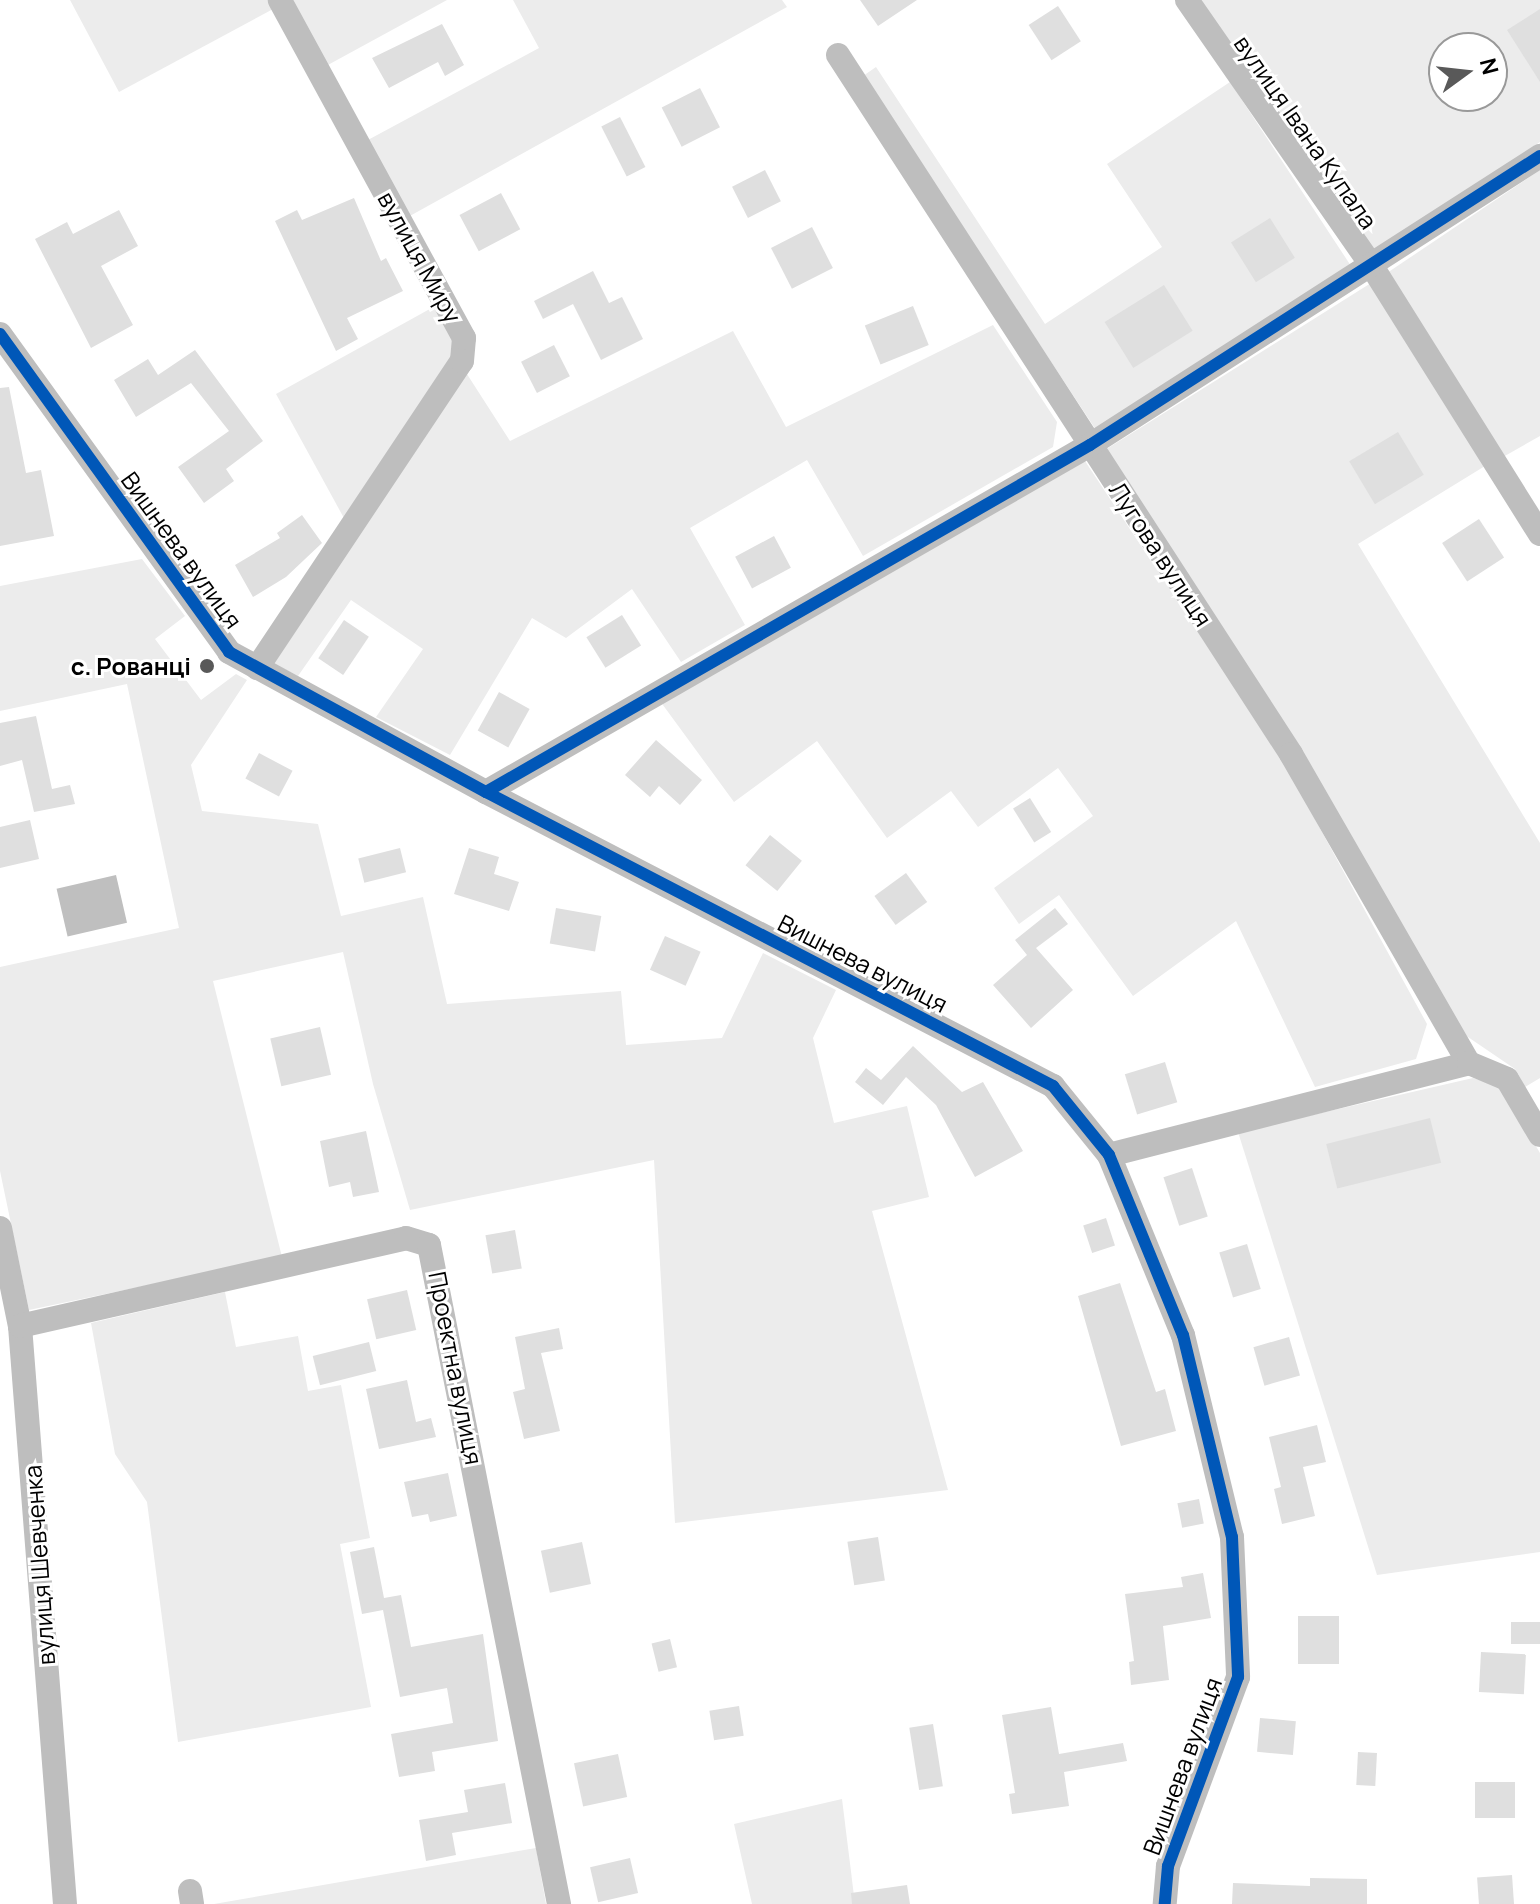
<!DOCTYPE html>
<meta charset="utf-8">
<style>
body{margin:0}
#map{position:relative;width:1540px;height:1904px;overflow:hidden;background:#fff;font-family:Manrope,sans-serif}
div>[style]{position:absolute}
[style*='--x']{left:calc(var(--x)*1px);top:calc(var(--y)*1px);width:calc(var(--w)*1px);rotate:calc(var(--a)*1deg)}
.green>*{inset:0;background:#ececec}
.water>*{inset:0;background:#bfbfbf;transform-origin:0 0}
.building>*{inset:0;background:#dfdfdf;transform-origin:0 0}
.minor>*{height:24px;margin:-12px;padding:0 12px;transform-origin:12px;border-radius:12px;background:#bebebe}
.cycleway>*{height:12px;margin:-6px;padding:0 6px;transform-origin:6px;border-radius:6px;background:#0057b8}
.dots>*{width:22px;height:22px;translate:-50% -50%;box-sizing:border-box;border:4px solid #fff;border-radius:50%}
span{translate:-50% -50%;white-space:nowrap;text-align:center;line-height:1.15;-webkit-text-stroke:6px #fff;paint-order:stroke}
.street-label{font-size:24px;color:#000}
.poi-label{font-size:24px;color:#000;font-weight:700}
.right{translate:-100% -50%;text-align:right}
.north{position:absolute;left:1428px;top:32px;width:80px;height:80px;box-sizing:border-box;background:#fff;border:2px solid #999;border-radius:50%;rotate:75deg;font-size:22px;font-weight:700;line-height:32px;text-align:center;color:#000}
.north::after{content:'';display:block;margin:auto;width:28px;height:36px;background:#595959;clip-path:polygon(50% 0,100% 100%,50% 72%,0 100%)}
</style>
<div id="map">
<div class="green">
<div style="clip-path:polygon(70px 0,271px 0,275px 8px,119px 92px)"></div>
<div style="clip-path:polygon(289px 0,447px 0,326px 66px)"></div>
<div style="clip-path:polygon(513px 0,782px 0,787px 7px,408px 217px,366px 141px,539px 48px)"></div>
<div style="clip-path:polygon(evenodd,1198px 0,1540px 0,1540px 142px,1373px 254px,1198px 0,1444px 48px,1492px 48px,1492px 96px,1444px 96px,1444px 48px)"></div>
<div style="clip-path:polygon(876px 67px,1045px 324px,1162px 247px,1107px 164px,1230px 82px,1351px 266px,1098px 433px,863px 76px)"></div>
<div style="clip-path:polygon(1540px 170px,1540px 436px,1503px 457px,1387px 273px)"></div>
<div style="clip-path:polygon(1371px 283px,1485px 466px,1358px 544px,1540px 843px,1540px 1078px,1525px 1087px,1515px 1069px,1465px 1035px,1105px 450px)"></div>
<div style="clip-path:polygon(437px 305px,456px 339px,454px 358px,345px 520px,276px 394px)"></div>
<div style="clip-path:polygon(993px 325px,1057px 422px,1053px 447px,863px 556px,807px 460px,690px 528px,745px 625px,681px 662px,632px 589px,566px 638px,532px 618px,450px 755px,376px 717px,423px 649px,351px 600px,298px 676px,271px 662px,465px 371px,510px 441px,733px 331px,786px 427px)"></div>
<div style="clip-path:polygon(1085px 461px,1282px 759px,1427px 1024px,1416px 1059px,1315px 1087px,1236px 921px,1133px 996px,1059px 895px,1019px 924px,994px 888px,1093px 816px,1058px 768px,978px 827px,951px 791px,887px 838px,817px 741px,734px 802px,660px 701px)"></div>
<div style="clip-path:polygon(142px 559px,185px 616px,155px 639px,201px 700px,236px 674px,247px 680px,191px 765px,202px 811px,318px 824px,341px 916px,423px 897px,447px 1004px,621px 991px,626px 1045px,722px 1038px,763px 953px,836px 990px,813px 1038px,834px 1123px,907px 1106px,929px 1197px,872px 1211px,948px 1490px,675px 1523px,654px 1160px,410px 1210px,373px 1084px,343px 952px,213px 981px,282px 1257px,29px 1310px,0 1171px,0 967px,179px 928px,127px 684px,0 711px,0 586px)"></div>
<div style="clip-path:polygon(1473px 1078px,1500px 1086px,1540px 1153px,1540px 1552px,1377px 1575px,1238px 1132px)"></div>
<div style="clip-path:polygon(225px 1292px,236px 1347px,298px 1336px,308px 1391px,341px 1385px,370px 1538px,340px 1544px,371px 1707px,178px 1742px,147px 1502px,115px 1454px,91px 1323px)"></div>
<div style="clip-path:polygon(842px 1799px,855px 1904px,752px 1904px,734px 1824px)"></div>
<div style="clip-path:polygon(536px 1848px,546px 1904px,214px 1904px)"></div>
</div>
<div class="water">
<div style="left:116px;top:875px;width:49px;height:61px;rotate:77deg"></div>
</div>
<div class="building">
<div style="clip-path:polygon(860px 0,917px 0,878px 26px)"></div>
<div style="left:1058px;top:6px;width:42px;height:35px;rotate:57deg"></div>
<div style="clip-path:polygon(1540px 9px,1540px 82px,1507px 30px)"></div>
<div style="clip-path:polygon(442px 24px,464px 65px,445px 76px,438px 62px,389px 88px,372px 58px)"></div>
<div style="left:700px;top:88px;width:44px;height:43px;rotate:63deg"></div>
<div style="left:620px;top:117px;width:56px;height:21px;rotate:63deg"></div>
<div style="left:765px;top:170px;width:35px;height:37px;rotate:63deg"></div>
<div style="left:501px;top:193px;width:41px;height:47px;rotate:62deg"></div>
<div style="clip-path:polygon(354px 198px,381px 261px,386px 258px,403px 291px,347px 318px,358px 339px,336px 351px,275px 221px,297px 210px,302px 220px)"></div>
<div style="clip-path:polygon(119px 210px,138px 246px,101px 266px,133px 325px,91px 348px,35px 239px,67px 222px,73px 234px)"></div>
<div style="left:1270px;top:218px;width:47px;height:46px;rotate:58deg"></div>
<div style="left:812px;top:227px;width:46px;height:46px;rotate:63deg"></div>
<div style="clip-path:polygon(593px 271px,609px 303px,622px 297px,643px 339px,601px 360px,573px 304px,543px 319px,534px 301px)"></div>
<div style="left:1164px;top:285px;width:54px;height:70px;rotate:58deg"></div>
<div style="left:913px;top:306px;width:42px;height:52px;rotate:68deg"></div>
<div style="left:554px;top:345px;width:35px;height:37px;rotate:63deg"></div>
<div style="clip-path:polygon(195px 350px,263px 441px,226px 469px,234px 481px,204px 503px,178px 467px,229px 431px,191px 383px,136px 417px,114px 380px,148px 359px,158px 375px)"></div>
<div style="clip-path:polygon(9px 387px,26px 473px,41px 470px,54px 536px,0 546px,0 388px)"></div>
<div style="left:1398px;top:432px;width:50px;height:57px;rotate:59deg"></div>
<div style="clip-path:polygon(302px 515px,322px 543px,286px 577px,253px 597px,235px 565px,280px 538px,277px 533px)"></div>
<div style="left:1479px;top:519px;width:46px;height:44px;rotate:57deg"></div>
<div style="left:774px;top:536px;width:36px;height:44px;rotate:62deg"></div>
<div style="left:622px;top:615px;width:36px;height:42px;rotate:58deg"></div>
<div style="left:344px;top:620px;width:30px;height:46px;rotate:34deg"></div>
<div style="left:499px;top:692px;width:35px;height:44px;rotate:29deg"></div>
<div style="clip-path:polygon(36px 716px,52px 789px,70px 785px,75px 804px,34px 812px,22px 760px,0 766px,0 723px)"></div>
<div style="clip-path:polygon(656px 740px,702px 780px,680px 805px,659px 786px,650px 797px,625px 775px)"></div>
<div style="left:259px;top:753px;width:38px;height:29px;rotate:28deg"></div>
<div style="left:1030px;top:798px;width:40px;height:20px;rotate:58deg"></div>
<div style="clip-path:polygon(30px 820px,39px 859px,0 868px,0 827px)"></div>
<div style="left:770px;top:835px;width:41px;height:39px;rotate:39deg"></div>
<div style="left:400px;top:848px;width:25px;height:43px;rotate:76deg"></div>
<div style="clip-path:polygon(469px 848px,499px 857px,494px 874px,519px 882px,509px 911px,454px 894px)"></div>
<div style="left:906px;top:873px;width:36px;height:39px;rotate:54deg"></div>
<div style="left:556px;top:908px;width:46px;height:36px;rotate:10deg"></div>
<div style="clip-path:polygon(1055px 908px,1068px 924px,1036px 948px,1073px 990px,1031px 1028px,993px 985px,1027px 955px,1015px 940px)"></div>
<div style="left:665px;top:936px;width:39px;height:37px;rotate:24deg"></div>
<div style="left:320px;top:1027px;width:49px;height:51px;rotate:77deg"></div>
<div style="clip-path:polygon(913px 1046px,962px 1092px,983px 1082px,1023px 1151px,975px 1177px,936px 1105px,906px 1077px,883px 1105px,855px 1082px,866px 1068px,881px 1080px)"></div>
<div style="left:1165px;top:1062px;width:42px;height:42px;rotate:73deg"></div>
<div style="left:1430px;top:1118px;width:46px;height:107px;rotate:76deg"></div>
<div style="clip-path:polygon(366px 1131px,379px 1192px,353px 1197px,350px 1182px,329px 1187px,320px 1141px)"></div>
<div style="left:1192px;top:1168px;width:51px;height:30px;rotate:72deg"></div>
<div style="left:1106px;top:1218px;width:29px;height:24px;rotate:72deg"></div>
<div style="left:515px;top:1230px;width:39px;height:30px;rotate:80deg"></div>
<div style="left:1247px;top:1244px;width:47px;height:29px;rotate:73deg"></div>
<div style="clip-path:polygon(1120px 1283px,1156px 1392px,1165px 1389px,1176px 1431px,1121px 1446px,1078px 1296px)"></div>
<div style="left:407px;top:1290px;width:41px;height:41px;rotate:77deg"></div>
<div style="clip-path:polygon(559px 1328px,563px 1349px,541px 1353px,560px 1431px,524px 1439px,513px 1392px,525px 1389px,515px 1337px)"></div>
<div style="left:1289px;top:1337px;width:40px;height:37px;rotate:74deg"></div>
<div style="left:369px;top:1342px;width:30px;height:58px;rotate:76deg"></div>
<div style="clip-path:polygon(407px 1380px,416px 1422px,431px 1418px,436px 1437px,379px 1449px,366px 1389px)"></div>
<div style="clip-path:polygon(1317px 1425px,1326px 1462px,1303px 1467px,1315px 1516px,1282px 1524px,1274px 1489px,1281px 1487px,1269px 1437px)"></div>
<div style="clip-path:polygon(448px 1473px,457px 1516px,430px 1522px,428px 1514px,412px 1517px,404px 1482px)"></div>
<div style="left:1199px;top:1499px;width:25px;height:22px;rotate:79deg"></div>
<div style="left:878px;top:1537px;width:44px;height:31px;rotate:81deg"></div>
<div style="left:582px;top:1542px;width:43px;height:42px;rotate:78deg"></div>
<div style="clip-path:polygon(374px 1547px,384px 1598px,401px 1595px,411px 1647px,483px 1634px,498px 1741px,432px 1752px,435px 1771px,399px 1777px,391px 1734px,453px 1723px,447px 1688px,400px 1697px,383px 1610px,362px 1614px,350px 1552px)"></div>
<div style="clip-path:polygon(1203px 1573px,1211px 1618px,1163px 1626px,1169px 1680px,1131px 1685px,1129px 1662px,1134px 1661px,1125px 1594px,1183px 1587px,1181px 1577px)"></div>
<div style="left:1298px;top:1616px;width:41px;height:48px"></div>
<div style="left:1540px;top:1622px;width:22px;height:29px;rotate:90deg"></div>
<div style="left:670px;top:1639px;width:29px;height:19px;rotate:76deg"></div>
<div style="left:1481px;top:1652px;width:45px;height:40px;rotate:3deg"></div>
<div style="left:739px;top:1706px;width:30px;height:30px;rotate:81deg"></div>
<div style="clip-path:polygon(1051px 1707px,1059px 1754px,1123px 1743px,1127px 1761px,1064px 1772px,1069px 1806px,1012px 1814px,1009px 1794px,1015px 1793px,1002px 1715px)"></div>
<div style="left:1260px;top:1718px;width:36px;height:34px;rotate:5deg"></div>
<div style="left:933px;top:1724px;width:63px;height:24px;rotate:81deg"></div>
<div style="left:1358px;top:1752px;width:19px;height:33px;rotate:3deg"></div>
<div style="left:618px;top:1754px;width:44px;height:45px;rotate:78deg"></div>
<div style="left:1515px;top:1782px;width:36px;height:40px;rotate:90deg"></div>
<div style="clip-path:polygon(505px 1783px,512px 1823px,452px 1833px,456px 1855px,426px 1861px,419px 1820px,468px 1812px,464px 1790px)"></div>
<div style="left:630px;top:1858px;width:36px;height:41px;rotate:77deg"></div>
<div style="left:1512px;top:1875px;width:29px;height:35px;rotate:86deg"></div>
<div style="clip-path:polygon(1310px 1878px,1367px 1879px,1367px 1904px,1232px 1904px,1233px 1883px,1310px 1886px)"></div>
<div style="clip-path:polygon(907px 1885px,910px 1904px,852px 1904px,851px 1893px)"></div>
</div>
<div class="minor">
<div style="--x:1187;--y:0;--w:326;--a:55.2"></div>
<div style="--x:1373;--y:268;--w:314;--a:57.9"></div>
<div style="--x:838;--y:55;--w:833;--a:57.05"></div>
<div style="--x:1291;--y:754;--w:357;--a:60.1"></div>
<div style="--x:0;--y:334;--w:392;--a:54.2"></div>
<div style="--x:229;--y:652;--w:293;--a:28.6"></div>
<div style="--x:486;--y:792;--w:639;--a:27.41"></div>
<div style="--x:1053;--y:1086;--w:89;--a:50.9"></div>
<div style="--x:1109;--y:1155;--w:195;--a:67.7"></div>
<div style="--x:1183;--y:1335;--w:208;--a:76.4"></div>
<div style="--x:1232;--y:1537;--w:140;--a:87.5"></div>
<div style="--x:1238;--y:1677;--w:202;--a:110.3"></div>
<div style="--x:1168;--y:1866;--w:38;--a:95"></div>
<div style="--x:257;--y:668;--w:369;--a:-56.3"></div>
<div style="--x:462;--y:361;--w:23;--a:-85"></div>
<div style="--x:464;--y:338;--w:385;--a:-118.6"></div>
<div style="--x:486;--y:792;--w:697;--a:-29.88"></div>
<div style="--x:1090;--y:445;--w:535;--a:-32.71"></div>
<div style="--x:1109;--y:1155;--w:372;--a:-14.3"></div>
<div style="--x:1469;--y:1063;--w:41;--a:22.8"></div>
<div style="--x:1507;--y:1079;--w:65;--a:59.5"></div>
<div style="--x:0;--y:1228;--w:100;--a:78.5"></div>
<div style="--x:20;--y:1326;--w:580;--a:85.55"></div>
<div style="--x:20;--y:1326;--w:396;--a:-12.8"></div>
<div style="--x:406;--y:1238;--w:24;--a:17"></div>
<div style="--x:429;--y:1245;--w:672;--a:78.84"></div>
<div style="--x:190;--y:1891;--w:13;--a:81"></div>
</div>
<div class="cycleway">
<div style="--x:0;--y:334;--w:392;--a:54.2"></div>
<div style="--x:229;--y:652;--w:293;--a:28.6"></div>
<div style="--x:486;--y:792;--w:639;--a:27.41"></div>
<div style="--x:1053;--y:1086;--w:89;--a:50.9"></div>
<div style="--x:1109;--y:1155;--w:195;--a:67.7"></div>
<div style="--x:1183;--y:1335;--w:208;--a:76.4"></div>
<div style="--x:1232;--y:1537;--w:140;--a:87.5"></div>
<div style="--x:1238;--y:1677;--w:202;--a:110.3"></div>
<div style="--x:1168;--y:1866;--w:38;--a:95"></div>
<div style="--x:486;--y:792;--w:697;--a:-29.88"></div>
<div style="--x:1090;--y:445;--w:535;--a:-32.71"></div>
</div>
<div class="dots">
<div style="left:207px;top:666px;background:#595959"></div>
</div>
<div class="street-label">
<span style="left:1306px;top:132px;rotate:55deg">вулиця Івана Купала</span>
<span style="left:420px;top:257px;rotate:61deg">вулиця Миру</span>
<span style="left:182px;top:550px;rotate:54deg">Вишнева вулиця</span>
<span style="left:1161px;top:554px;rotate:57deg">Лугова вулиця</span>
<span style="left:863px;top:963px;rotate:27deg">Вишнева вулиця</span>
<span style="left:456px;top:1368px;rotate:79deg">Проектна вулиця</span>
<span style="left:39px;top:1565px;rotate:-94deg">вулиця Шевченка</span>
<span style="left:1182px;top:1766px;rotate:-70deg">Вишнева вулиця</span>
</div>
<div class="poi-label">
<span class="right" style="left:191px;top:666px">с. Рованці</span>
</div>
<div class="north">N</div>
</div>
